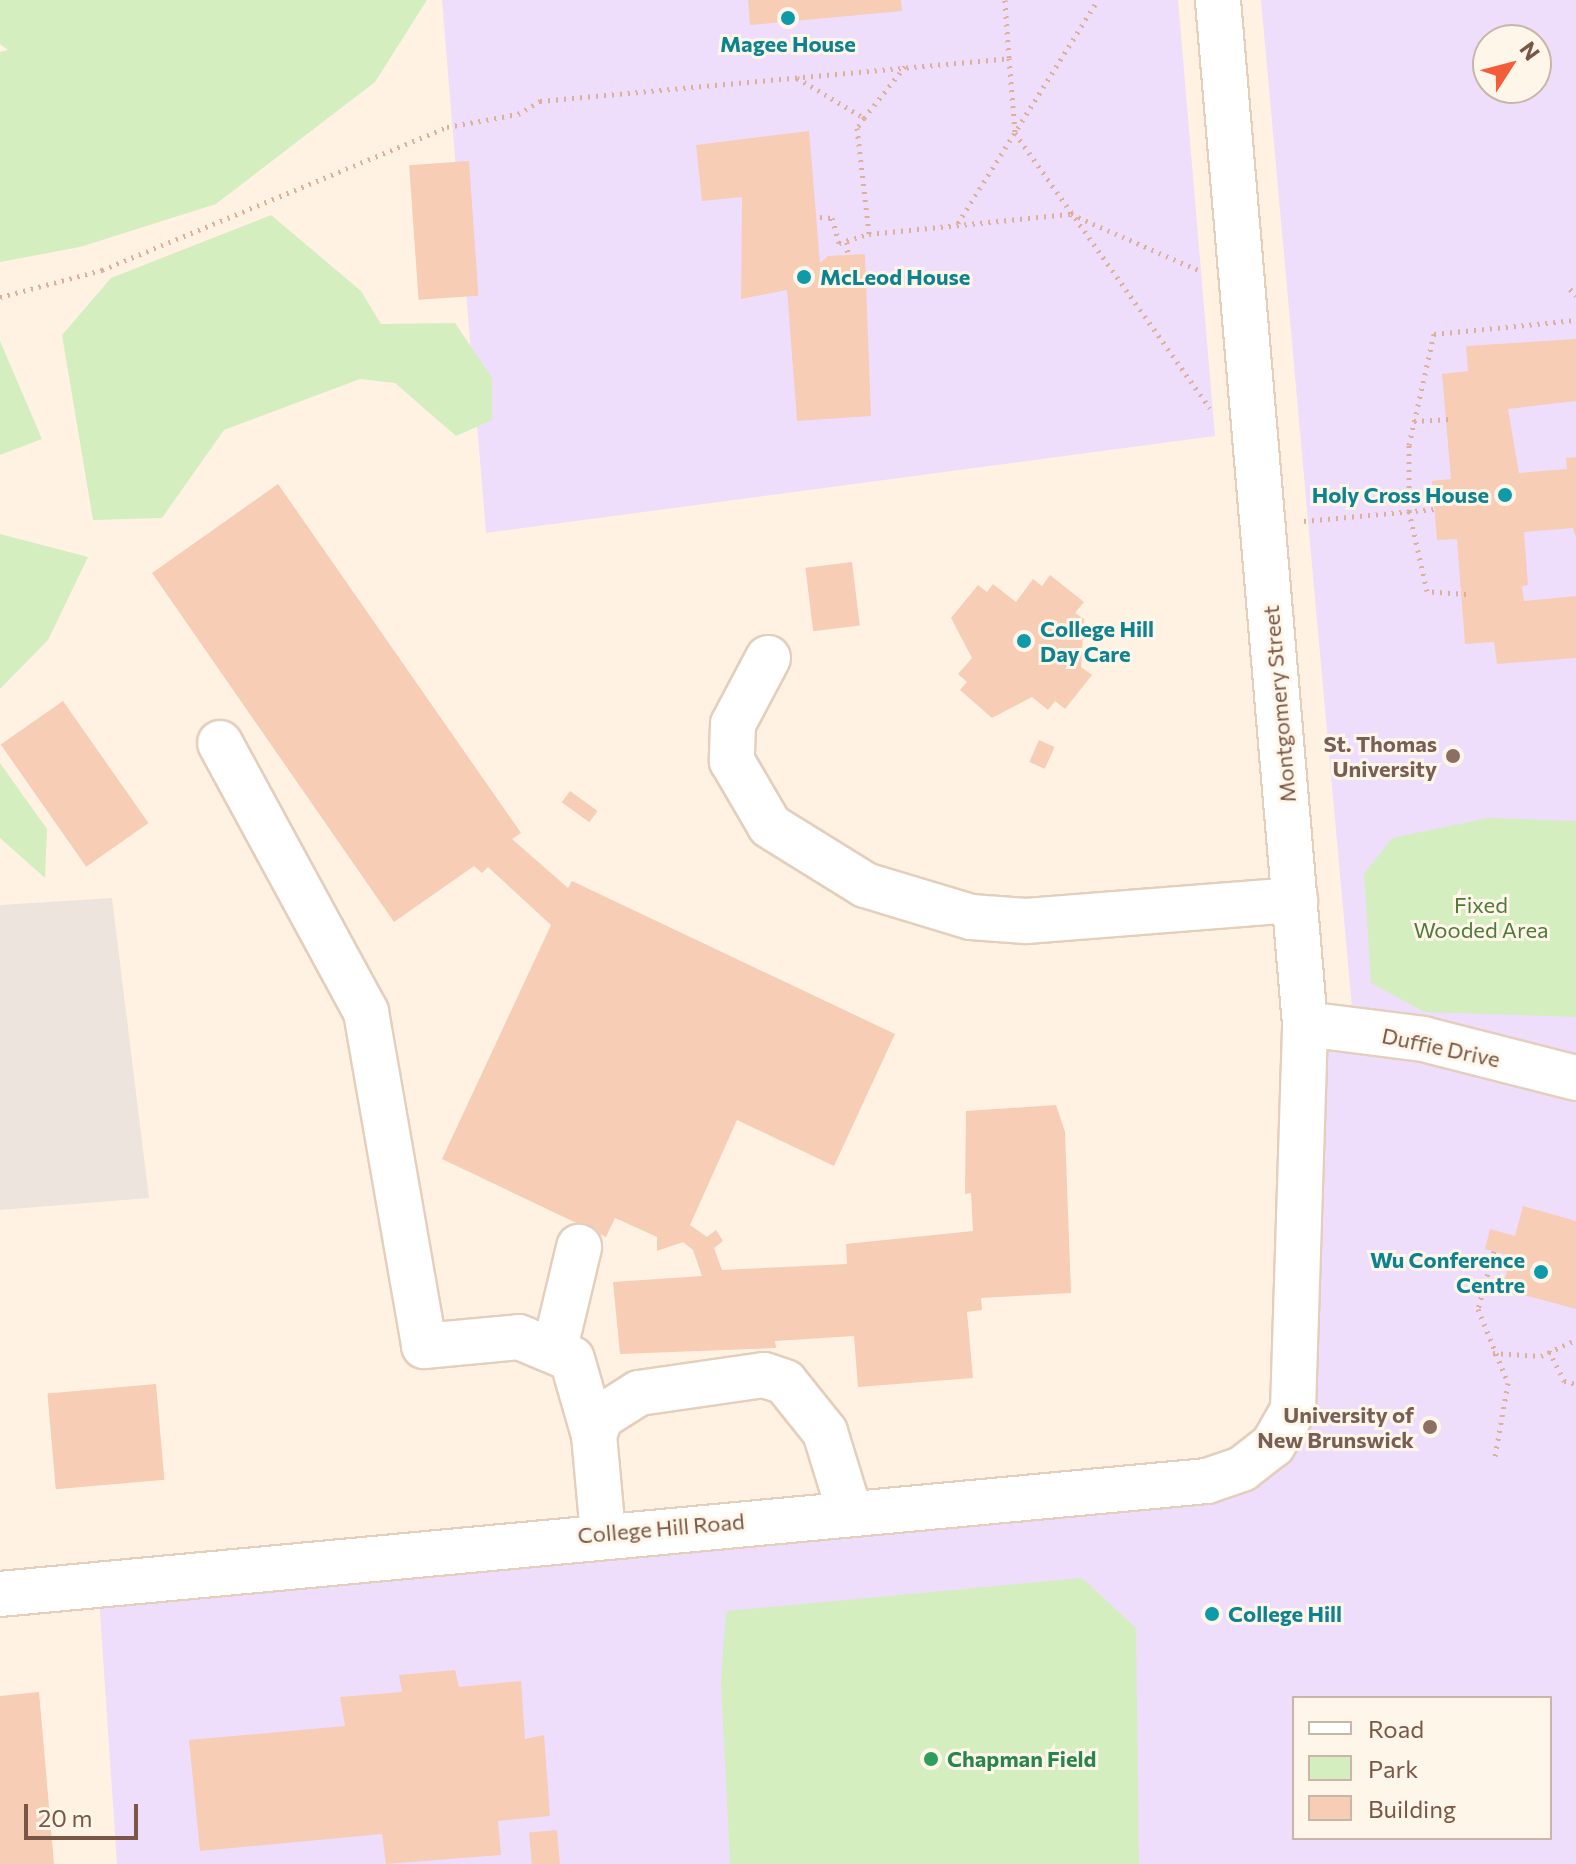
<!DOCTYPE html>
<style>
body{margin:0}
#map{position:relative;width:1576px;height:1864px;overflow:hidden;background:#fff2e2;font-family:Commissioner,sans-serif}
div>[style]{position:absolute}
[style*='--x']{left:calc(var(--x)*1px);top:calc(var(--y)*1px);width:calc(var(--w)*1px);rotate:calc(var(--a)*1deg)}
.industrial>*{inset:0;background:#ede4dd}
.education>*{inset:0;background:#efdefb}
.green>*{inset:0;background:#d4eebf}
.building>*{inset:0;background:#f7cdb6;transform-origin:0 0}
.path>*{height:5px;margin-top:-2.5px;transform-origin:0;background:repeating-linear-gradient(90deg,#dcb099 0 2px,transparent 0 8px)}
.roads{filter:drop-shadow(2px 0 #e4cebc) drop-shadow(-2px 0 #e4cebc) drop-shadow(0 2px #e4cebc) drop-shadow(0 -2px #e4cebc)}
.minor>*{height:44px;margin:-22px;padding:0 22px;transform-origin:22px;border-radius:22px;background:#fff}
.dots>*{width:22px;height:22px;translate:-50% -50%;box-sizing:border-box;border:4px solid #fff6ea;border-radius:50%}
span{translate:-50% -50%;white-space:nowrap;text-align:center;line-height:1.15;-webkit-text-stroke:6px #fff6ea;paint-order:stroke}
.culture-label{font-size:22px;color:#0d838f;font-weight:700}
.left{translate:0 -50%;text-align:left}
.right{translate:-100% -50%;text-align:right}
.street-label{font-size:22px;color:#795645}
.education-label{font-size:22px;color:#785e54;font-weight:700}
.park-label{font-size:22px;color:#4f7a3a}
.leisure-label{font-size:22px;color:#27864d;font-weight:700}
.legend{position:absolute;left:1292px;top:1696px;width:260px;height:144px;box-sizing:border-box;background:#fff6ea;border:2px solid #c9b6a8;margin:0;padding:10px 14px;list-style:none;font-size:24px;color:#795645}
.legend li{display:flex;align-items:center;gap:16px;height:40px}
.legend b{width:40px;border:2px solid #c9b6a8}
.north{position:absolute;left:1472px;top:24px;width:80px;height:80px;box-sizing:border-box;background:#fff6ea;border:2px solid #c9b6a8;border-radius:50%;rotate:54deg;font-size:22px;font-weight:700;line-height:32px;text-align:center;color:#795645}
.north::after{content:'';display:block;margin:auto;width:28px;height:36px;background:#f55c3a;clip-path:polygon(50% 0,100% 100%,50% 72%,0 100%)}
.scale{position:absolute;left:24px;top:1804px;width:114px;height:36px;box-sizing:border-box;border:4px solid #795645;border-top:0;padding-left:10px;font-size:24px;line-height:28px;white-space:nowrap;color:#795645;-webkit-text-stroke:6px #fff6ea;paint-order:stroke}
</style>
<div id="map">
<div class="industrial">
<div style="clip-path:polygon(112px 898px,149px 1198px,0 1210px,0 905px)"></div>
</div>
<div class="education">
<div style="clip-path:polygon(442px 0,1178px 0,1215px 436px,486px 533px)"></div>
<div style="clip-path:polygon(evenodd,1261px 0,1576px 0,1576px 1864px,117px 1864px,98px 1583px,1207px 1481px,1273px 1445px,1305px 1024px,1354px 1030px,1261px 0,1488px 40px,1536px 40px,1536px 88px,1488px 88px,1488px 40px,1261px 0,1294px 1698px,1550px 1698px,1550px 1838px,1294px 1838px,1294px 1698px)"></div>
</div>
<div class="green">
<div style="clip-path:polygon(0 0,427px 0,375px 82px,216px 204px,80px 247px,0 262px,0 52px,8px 50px,0 44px)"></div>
<div style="clip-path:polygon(271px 215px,361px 291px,381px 324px,455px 323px,492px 378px,492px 420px,456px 436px,395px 383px,360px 379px,224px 430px,162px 518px,93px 520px,62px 335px,111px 278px)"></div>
<div style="clip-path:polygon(0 341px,42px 439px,0 455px)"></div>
<div style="clip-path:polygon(0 534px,88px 557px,48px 640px,0 689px)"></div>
<div style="clip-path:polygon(0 763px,47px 829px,45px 878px,0 838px)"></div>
<div style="clip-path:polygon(1488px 818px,1576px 821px,1576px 1017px,1424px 1012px,1371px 983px,1364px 874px,1392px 838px)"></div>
<div style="clip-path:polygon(1082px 1578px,1136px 1628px,1139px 1864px,730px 1864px,721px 1681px,726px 1611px)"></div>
</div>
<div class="building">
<div style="clip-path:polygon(748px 0,901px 0,902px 11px,750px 25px)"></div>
<div style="clip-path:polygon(809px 131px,820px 263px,828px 256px,865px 254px,871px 416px,797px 421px,787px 290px,741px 299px,742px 197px,702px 201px,696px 145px)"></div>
<div style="left:469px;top:161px;width:135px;height:60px;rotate:86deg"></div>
<div style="clip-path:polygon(1576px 339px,1576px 401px,1508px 409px,1519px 473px,1567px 469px,1566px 458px,1576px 457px,1576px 538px,1573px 528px,1524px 532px,1528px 585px,1522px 586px,1524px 601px,1576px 596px,1576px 658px,1497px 664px,1494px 642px,1465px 644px,1457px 539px,1437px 540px,1432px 481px,1451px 479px,1442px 374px,1468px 371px,1466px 346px)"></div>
<div style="clip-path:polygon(278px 484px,521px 833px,512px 839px,568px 888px,572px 881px,895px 1034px,834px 1166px,737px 1120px,690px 1225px,707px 1237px,716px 1230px,723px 1241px,714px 1248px,722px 1270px,847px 1264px,846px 1244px,973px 1231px,971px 1193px,965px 1194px,966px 1111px,1056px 1105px,1065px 1132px,1071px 1293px,981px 1298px,982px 1310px,967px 1312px,973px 1378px,858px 1387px,854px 1336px,775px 1341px,776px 1348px,620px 1354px,613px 1282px,702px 1276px,693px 1250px,683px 1242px,657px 1251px,657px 1237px,615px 1218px,606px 1237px,442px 1159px,551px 925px,488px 867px,482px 873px,474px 866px,394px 922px,152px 573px)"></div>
<div style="left:852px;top:562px;width:64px;height:47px;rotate:83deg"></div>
<div style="clip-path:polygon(1050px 575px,1084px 602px,1075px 613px,1084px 619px,1081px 667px,1092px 675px,1065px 709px,1055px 701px,1048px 710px,1032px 697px,992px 718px,960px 690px,967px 682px,958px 674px,972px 658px,951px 618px,978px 585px,987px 592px,993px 584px,1016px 602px,1033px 579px,1042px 586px)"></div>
<div style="left:63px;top:701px;width:149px;height:76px;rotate:55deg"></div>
<div style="left:1039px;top:740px;width:17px;height:24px;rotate:24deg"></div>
<div style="left:570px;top:791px;width:34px;height:14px;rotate:36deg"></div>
<div style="clip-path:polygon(1523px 1206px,1576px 1221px,1576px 1309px,1502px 1289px,1511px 1256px,1485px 1249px,1490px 1229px,1515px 1236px)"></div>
<div style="left:156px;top:1384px;width:96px;height:109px;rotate:85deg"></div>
<div style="clip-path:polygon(455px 1670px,459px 1687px,521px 1681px,525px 1739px,544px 1735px,550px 1816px,498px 1821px,501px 1855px,386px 1864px,382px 1834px,200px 1851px,189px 1740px,345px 1726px,340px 1697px,402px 1692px,399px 1675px)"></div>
<div style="clip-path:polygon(39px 1692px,54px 1864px,0 1864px,0 1696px)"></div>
<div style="left:557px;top:1830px;width:34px;height:28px;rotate:85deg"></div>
</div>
<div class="path">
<div style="--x:1005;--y:0;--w:58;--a:86.1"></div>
<div style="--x:797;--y:78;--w:78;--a:30.8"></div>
<div style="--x:864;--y:118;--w:12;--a:125"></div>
<div style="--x:857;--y:128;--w:107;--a:83.5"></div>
<div style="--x:869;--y:234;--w:203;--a:-5.7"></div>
<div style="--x:1071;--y:214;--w:141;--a:23.8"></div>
<div style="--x:864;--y:118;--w:66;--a:-51.7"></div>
<div style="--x:820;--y:217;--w:12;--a:5"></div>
<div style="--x:832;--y:218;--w:26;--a:74"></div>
<div style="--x:839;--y:243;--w:31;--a:-17"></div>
<div style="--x:958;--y:223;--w:263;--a:-57.9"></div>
<div style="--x:847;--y:242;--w:13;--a:86"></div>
<div style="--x:1570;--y:289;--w:9;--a:49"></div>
<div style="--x:0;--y:297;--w:106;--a:-14.8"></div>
<div style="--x:102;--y:270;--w:373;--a:-22.5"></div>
<div style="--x:447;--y:127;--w:72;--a:-10.4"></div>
<div style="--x:518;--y:114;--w:26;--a:-31"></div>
<div style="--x:540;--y:101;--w:471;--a:-5.2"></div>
<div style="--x:1009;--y:58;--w:75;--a:85.4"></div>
<div style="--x:1015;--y:133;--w:337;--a:54.7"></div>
<div style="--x:1414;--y:421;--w:37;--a:-3"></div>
<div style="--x:1304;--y:521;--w:132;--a:-5.2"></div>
<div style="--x:1466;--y:594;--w:39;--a:-176"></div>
<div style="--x:1427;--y:591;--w:82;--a:-102.7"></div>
<div style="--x:1409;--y:511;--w:66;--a:-90"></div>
<div style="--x:1409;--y:445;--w:114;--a:-77.3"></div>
<div style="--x:1434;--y:334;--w:143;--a:-5.6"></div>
<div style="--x:1494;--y:1251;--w:60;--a:105.4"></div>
<div style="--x:1478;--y:1309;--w:80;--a:67.9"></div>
<div style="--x:1508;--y:1383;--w:75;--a:100"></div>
<div style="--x:1549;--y:1351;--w:34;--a:63"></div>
<div style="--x:1564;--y:1381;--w:12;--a:14"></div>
<div style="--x:1493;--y:1353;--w:48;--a:3.6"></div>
<div style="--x:1541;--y:1356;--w:38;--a:-25"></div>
</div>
<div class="roads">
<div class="minor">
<div style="--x:768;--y:658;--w:75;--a:117.9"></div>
<div style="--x:733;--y:724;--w:37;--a:92"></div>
<div style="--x:732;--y:761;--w:75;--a:59.7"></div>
<div style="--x:770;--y:826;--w:112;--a:31.8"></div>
<div style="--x:865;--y:885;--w:111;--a:16.8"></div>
<div style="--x:971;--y:917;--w:55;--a:4.2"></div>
<div style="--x:1026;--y:921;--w:270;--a:-4.5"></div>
<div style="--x:220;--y:743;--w:306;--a:61.5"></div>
<div style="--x:366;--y:1012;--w:339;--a:80.1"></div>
<div style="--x:424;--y:1346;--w:95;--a:-5.4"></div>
<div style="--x:519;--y:1337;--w:57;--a:22.5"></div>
<div style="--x:572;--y:1359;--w:79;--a:73.9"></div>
<div style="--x:594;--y:1435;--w:98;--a:84.8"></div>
<div style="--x:1305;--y:1024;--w:119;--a:7.2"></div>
<div style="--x:1423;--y:1039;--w:158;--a:14.3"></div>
<div style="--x:555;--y:1348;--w:104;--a:-76.6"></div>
<div style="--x:594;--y:1435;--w:19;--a:-69"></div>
<div style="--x:601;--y:1417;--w:45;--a:-32.3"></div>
<div style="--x:639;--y:1393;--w:126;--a:-8.2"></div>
<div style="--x:764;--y:1375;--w:22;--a:18"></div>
<div style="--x:785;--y:1382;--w:64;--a:51.3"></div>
<div style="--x:825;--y:1432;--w:82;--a:72.9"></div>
<div style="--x:0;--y:1594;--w:1212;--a:-5.35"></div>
<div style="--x:1207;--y:1481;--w:37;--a:-19"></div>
<div style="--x:1242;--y:1469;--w:39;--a:-38"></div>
<div style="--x:1273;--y:1445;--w:40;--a:-60.3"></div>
<div style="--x:1293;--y:1410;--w:386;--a:-88.2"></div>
<div style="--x:1305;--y:1024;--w:1028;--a:-94.86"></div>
</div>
</div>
<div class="dots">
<div style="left:788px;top:18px;background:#0f9aa8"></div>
<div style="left:804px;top:277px;background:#0f9aa8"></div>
<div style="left:1505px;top:495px;background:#0f9aa8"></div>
<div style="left:1024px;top:641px;background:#0f9aa8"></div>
<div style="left:1453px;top:756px;background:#8d6e63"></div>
<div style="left:1541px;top:1272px;background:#0f9aa8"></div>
<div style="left:1430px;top:1427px;background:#8d6e63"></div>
<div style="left:1212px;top:1614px;background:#0f9aa8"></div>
<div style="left:931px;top:1759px;background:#2e9e5b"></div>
</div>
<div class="culture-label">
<span style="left:788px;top:44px">Magee House</span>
<span class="left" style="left:820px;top:277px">McLeod House</span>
<span class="right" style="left:1489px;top:495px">Holy Cross House</span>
<span class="left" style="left:1040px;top:641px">College Hill<br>Day Care</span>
<span class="right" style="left:1525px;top:1272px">Wu Conference<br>Centre</span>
<span class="left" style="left:1228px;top:1614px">College Hill</span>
</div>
<div class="street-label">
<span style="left:1279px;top:704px;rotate:-95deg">Montgomery Street</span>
<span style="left:1441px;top:1047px;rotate:12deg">Duffie Drive</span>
<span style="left:661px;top:1528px;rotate:-5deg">College Hill Road</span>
</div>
<div class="education-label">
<span class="right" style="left:1437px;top:756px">St. Thomas<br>University</span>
<span class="right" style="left:1414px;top:1427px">University of<br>New Brunswick</span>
</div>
<div class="park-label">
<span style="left:1481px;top:917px">Fixed<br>Wooded Area</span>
</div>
<div class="leisure-label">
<span class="left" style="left:947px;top:1759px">Chapman Field</span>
</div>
<ul class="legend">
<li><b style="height:10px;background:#fff"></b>Road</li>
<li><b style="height:22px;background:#d4eebf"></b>Park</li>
<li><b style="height:22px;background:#f7cdb6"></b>Building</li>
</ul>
<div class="north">N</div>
<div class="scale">20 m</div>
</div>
